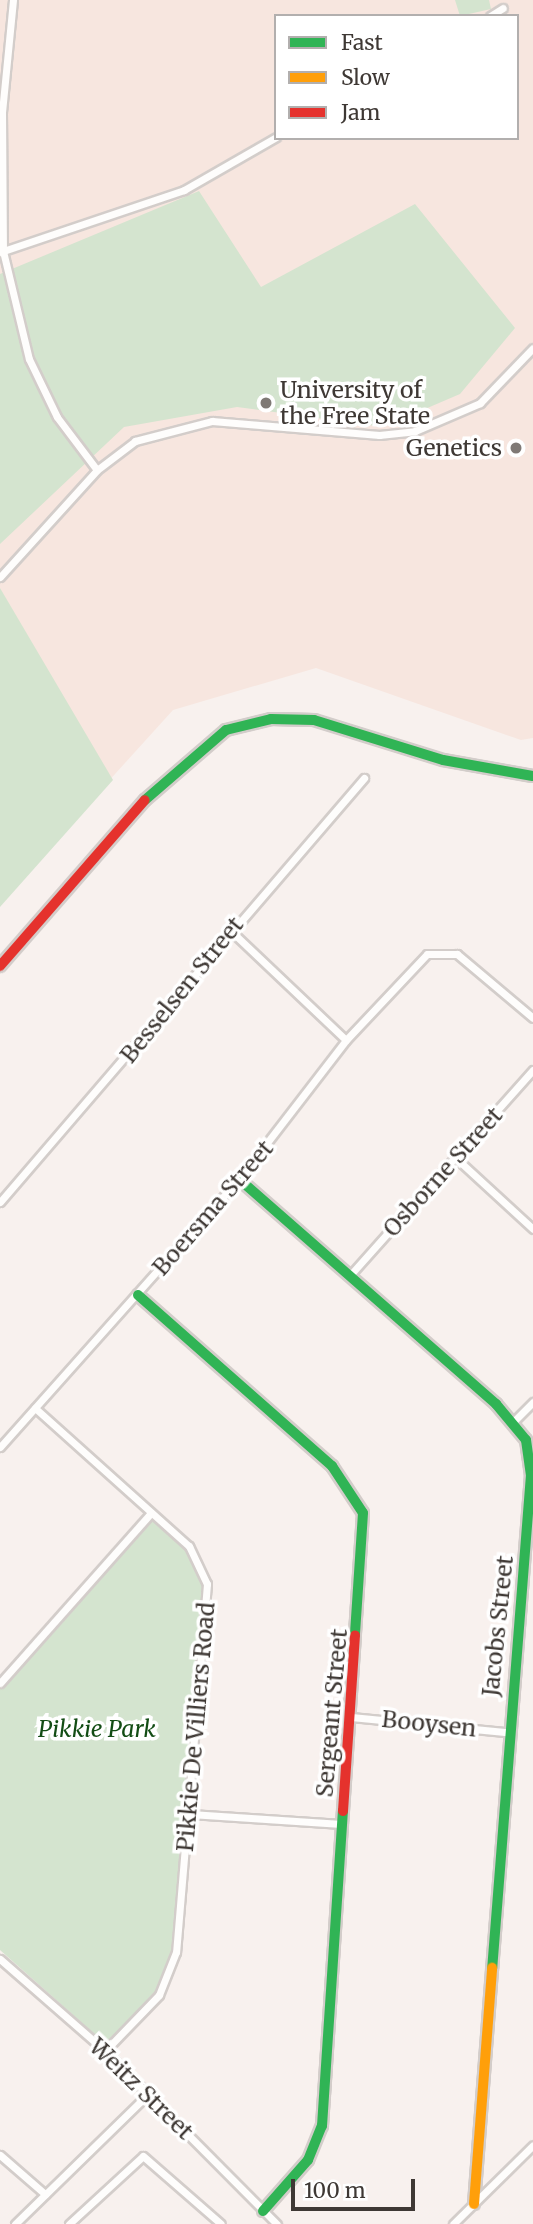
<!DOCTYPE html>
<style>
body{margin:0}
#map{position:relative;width:533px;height:2224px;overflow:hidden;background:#f8f1ee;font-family:Merriweather,serif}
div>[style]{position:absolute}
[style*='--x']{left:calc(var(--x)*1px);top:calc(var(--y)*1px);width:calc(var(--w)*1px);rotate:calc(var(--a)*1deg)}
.built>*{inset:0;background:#f7e6df}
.green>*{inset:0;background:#d4e4cf}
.roads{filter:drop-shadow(2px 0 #d3cdca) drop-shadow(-2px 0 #d3cdca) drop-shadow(0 2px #d3cdca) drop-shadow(0 -2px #d3cdca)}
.street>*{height:7px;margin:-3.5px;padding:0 3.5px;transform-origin:3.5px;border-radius:3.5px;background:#fefdfc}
.fast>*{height:10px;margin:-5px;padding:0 5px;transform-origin:5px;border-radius:5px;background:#30b455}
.slow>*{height:10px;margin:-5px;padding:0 5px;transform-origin:5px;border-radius:5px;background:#ff9f0a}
.jam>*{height:10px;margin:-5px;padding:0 5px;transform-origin:5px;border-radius:5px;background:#e5322d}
.dots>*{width:19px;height:19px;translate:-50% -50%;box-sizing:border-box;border:4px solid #fff;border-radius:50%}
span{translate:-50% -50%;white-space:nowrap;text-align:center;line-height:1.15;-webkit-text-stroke:7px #fff;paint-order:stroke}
.poi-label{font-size:23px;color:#3e3834}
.left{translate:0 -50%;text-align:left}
.right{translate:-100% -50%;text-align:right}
.street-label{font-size:23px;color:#3e3834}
.park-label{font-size:23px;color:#134d15;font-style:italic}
.legend{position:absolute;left:274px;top:14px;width:245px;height:126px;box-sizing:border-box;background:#fff;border:2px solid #b2afae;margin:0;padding:9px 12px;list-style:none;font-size:21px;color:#3e3834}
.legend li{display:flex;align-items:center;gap:14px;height:35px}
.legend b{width:35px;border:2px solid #b2afae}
.scale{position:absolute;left:291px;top:2179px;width:124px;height:32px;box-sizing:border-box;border:4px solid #3e3834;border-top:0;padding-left:9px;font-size:21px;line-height:24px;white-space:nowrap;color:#3e3834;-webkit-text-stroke:5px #fff;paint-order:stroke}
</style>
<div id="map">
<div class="built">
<div style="clip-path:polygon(evenodd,0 0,533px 0,533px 738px,521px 740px,316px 668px,173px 710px,0 901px,0 0,276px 16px,517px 16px,517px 138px,276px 138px,276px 16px)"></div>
</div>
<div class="green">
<div style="clip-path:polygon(455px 0,489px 0,491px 9px,460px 16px)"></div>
<div style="clip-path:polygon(199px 191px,261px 287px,415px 204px,515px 328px,460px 394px,383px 427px,237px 407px,124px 427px,0 544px,0 274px)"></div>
<div style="clip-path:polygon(0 588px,113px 780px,0 907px)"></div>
<div style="clip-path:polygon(152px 1515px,188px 1543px,206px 1578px,175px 1952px,160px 1992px,109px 2047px,0 1950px,0 1687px)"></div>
</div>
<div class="roads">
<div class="street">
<div style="--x:13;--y:0;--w:113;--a:95.6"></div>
<div style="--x:2;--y:112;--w:139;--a:89.6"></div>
<div style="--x:3;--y:251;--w:111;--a:76.5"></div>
<div style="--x:29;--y:359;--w:64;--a:64.2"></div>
<div style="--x:57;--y:417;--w:66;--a:53"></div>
<div style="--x:490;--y:16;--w:15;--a:-32"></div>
<div style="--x:0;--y:252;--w:194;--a:-18.6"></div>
<div style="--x:184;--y:190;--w:106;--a:-29.9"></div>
<div style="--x:0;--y:577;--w:144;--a:-47.8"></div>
<div style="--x:97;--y:470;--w:48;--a:-37.3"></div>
<div style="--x:135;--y:441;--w:80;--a:-14.6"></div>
<div style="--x:212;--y:421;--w:168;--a:4.8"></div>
<div style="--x:379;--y:435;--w:36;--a:-6"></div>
<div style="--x:415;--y:431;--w:71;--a:-23.3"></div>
<div style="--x:480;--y:403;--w:76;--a:-46.1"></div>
<div style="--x:231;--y:931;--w:158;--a:43.5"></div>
<div style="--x:458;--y:1160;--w:102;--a:42.6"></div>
<div style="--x:0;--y:1202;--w:559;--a:-49.35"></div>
<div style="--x:352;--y:1273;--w:272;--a:-48.3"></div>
<div style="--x:35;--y:1408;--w:207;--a:41.9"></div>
<div style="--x:189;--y:1546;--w:42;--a:64.7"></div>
<div style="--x:207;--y:1584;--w:369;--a:94.8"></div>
<div style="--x:176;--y:1952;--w:46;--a:111.6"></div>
<div style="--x:159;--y:1995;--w:78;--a:134"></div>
<div style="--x:514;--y:1421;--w:27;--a:-45"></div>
<div style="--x:0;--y:1447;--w:359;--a:-48.3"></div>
<div style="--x:239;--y:1179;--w:175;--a:-52.4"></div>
<div style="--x:346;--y:1040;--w:118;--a:-46.7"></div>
<div style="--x:427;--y:954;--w:30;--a:0"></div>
<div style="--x:457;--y:954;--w:99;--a:40.1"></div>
<div style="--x:0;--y:1683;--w:227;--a:-48.4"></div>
<div style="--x:352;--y:1717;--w:155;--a:5.6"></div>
<div style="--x:190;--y:1814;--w:152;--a:3.8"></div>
<div style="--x:0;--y:1959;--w:140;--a:41.2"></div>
<div style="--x:105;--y:2051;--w:244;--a:45.2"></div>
<div style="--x:0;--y:2155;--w:60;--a:40.9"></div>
<div style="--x:15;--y:2224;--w:186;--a:-44.3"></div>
<div style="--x:69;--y:2224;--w:100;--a:-42.6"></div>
<div style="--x:143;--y:2156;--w:103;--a:41.1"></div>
<div style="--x:453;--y:2224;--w:112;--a:-44.6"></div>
</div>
<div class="fast">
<div style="--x:145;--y:800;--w:107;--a:-40.8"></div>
<div style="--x:226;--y:730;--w:46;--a:-13.7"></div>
<div style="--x:271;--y:719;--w:43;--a:1.3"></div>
<div style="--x:314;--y:720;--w:135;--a:17.2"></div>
<div style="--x:443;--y:760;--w:91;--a:10.1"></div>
<div style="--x:239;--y:1179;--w:342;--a:41.2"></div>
<div style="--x:496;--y:1404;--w:47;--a:50.2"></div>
<div style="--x:526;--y:1440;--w:35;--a:82"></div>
<div style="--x:531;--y:1475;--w:495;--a:94.5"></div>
<div style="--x:138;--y:1295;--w:259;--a:41.4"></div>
<div style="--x:332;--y:1466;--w:56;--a:56.6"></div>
<div style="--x:363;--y:1513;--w:122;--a:93.8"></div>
<div style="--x:263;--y:2211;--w:68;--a:-48.6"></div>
<div style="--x:308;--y:2160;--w:37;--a:-68"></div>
<div style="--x:322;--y:2126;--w:316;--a:-86.2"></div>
</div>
<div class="slow">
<div style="--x:474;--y:2204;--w:237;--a:-85.6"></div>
</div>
<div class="jam">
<div style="--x:0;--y:966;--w:220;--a:-48.9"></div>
<div style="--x:343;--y:1811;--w:176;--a:-86.1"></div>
</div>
</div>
<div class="dots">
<div style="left:266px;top:403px;background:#7f7975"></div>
<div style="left:516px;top:448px;background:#7f7975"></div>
</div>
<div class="poi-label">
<span class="left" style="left:280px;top:403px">University of<br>the Free State</span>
<span class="right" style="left:502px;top:448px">Genetics</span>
</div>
<div class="street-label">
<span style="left:182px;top:990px;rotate:-51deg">Besselsen Street</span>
<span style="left:443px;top:1172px;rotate:-48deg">Osborne Street</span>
<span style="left:213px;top:1208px;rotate:-49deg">Boersma Street</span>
<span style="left:498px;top:1626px;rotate:-84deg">Jacobs Street</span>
<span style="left:332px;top:1713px;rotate:-85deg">Sergeant Street</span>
<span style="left:429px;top:1724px;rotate:6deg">Booysen</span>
<span style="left:196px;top:1727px;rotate:-85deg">Pikkie De Villiers Road</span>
<span style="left:141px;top:2089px;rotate:44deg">Weitz Street</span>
</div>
<div class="park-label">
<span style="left:97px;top:1729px">Pikkie Park</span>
</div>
<ul class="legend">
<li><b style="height:9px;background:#30b455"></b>Fast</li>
<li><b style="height:9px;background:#ff9f0a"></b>Slow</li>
<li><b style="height:9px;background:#e5322d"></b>Jam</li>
</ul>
<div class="scale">100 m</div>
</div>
